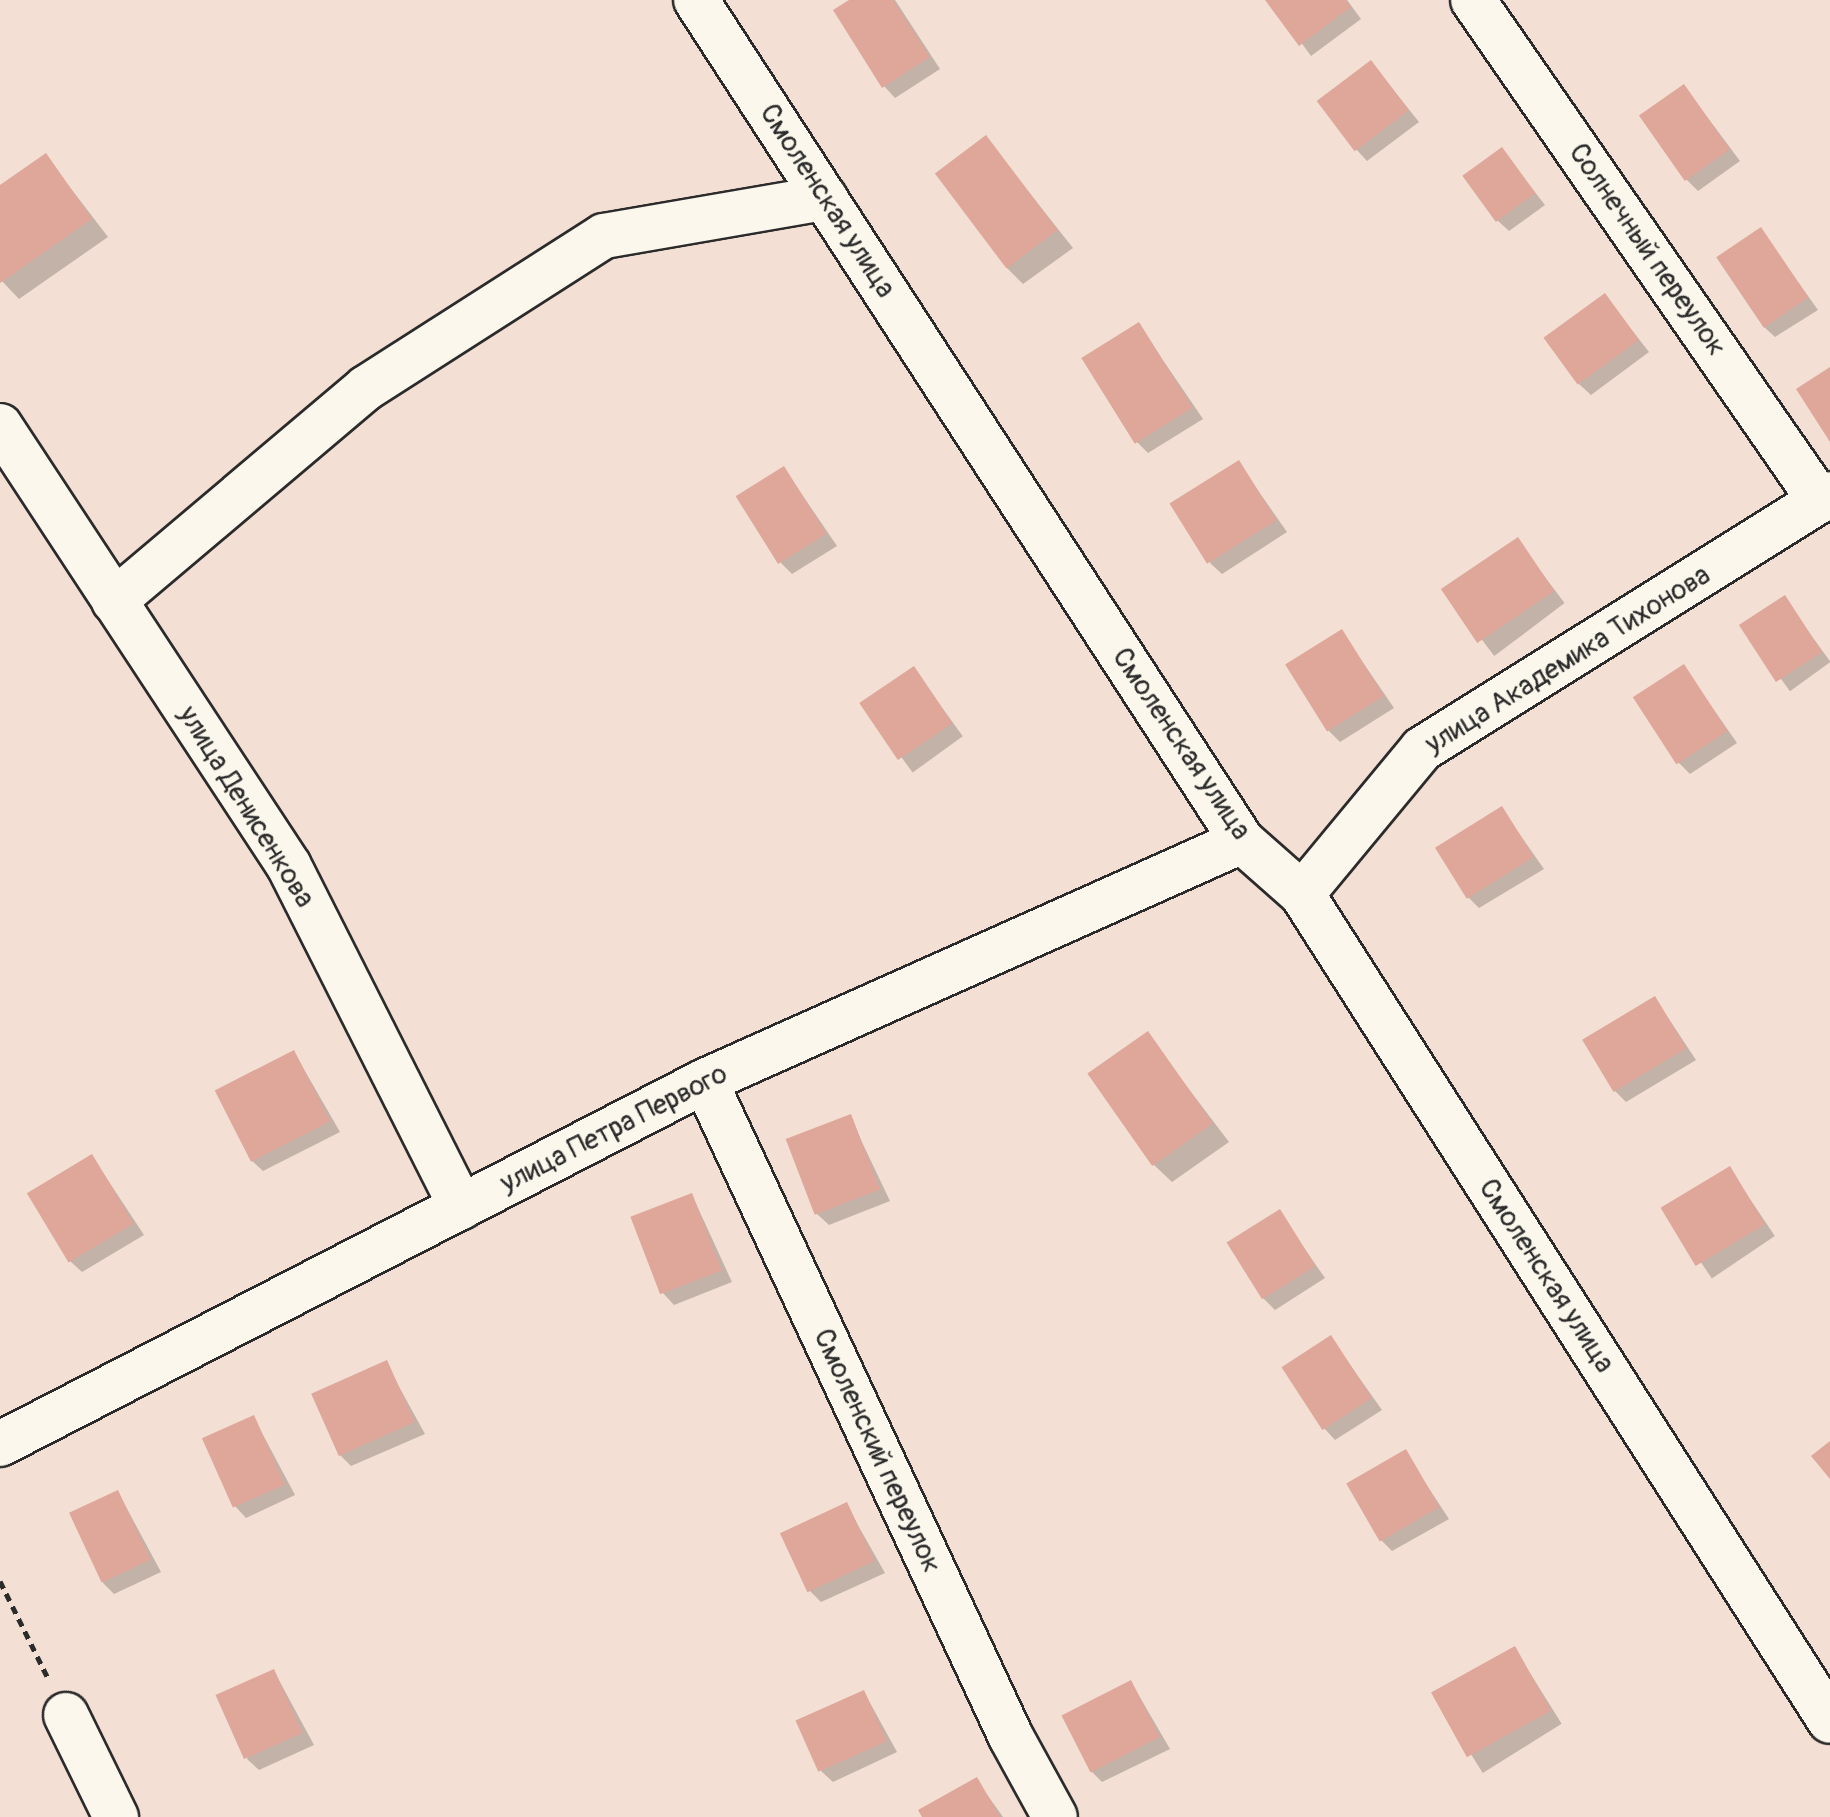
<!DOCTYPE html>
<meta charset="utf-8">
<style>
body{margin:0}
#map{position:relative;width:1830px;height:1817px;overflow:hidden;background:#f3dfd3;font-family:Pangolin,sans-serif}
div>[style]{position:absolute}
[style*='--x']{left:calc(var(--x)*1px);top:calc(var(--y)*1px);width:calc(var(--w)*1px);rotate:calc(var(--a)*1deg)}
.shadow>*{inset:0;background:#0003;transform-origin:0 0}
.building>*{inset:0;background:#dfa69a;transform-origin:0 0}
.path>*{height:5px;margin-top:-2.5px;transform-origin:0;background:repeating-linear-gradient(90deg,#2b2b2b 0 8px,transparent 0 14px)}
.roads{filter:drop-shadow(2px 0 #2b2b2b) drop-shadow(-2px 0 #2b2b2b) drop-shadow(0 2px #2b2b2b) drop-shadow(0 -2px #2b2b2b)}
.minor>*{height:44px;margin:-22px;padding:0 22px;transform-origin:22px;border-radius:22px;background:#fbf7ec}
span{translate:-50% -50%;white-space:nowrap;text-align:center;line-height:1.15;-webkit-text-stroke:6px #fbf7ec;paint-order:stroke}
.street-label{font-size:28px;color:#2b2b2b}
</style>
<div id="map">
<div class="shadow">
<div style="clip-path:polygon(853px 0,895px 0,940px 69px,895px 98px,884px 86px)"></div>
<div style="clip-path:polygon(1270px 0,1347px 0,1361px 19px,1311px 56px)"></div>
<div style="clip-path:polygon(1371px 62px,1419px 122px,1367px 161px,1356px 149px)"></div>
<div style="clip-path:polygon(1684px 86px,1740px 161px,1698px 191px,1686px 179px)"></div>
<div style="clip-path:polygon(986px 138px,1073px 248px,1023px 284px,1006px 267px)"></div>
<div style="clip-path:polygon(1502px 150px,1545px 205px,1509px 231px,1497px 220px)"></div>
<div style="clip-path:polygon(46px 156px,108px 237px,19px 299px,0 279px,0 188px)"></div>
<div style="clip-path:polygon(1761px 230px,1818px 310px,1775px 337px,1763px 326px)"></div>
<div style="clip-path:polygon(1605px 296px,1649px 352px,1591px 395px,1579px 384px)"></div>
<div style="clip-path:polygon(1139px 325px,1203px 419px,1148px 453px,1137px 442px)"></div>
<div style="clip-path:polygon(1238px 462px,1287px 532px,1222px 574px,1210px 563px)"></div>
<div style="clip-path:polygon(784px 468px,837px 546px,792px 574px,781px 563px)"></div>
<div style="left:1517px;top:540px;width:79px;height:88px;rotate:53deg"></div>
<div style="left:1784px;top:598px;width:79px;height:50px;rotate:54deg"></div>
<div style="clip-path:polygon(1342px 632px,1394px 708px,1340px 742px,1328px 730px)"></div>
<div style="clip-path:polygon(1684px 667px,1737px 743px,1690px 774px,1678px 762px)"></div>
<div style="left:914px;top:669px;width:83px;height:62px;rotate:54deg"></div>
<div style="clip-path:polygon(1502px 809px,1544px 869px,1479px 908px,1468px 897px)"></div>
<div style="clip-path:polygon(1655px 998px,1696px 1060px,1626px 1102px,1614px 1090px)"></div>
<div style="clip-path:polygon(1147px 1034px,1229px 1142px,1172px 1182px,1154px 1165px)"></div>
<div style="clip-path:polygon(294px 1052px,340px 1132px,263px 1171px,251px 1160px)"></div>
<div style="clip-path:polygon(850px 1117px,890px 1201px,829px 1225px,817px 1214px)"></div>
<div style="clip-path:polygon(92px 1156px,144px 1235px,82px 1272px,70px 1261px)"></div>
<div style="left:1729px;top:1168px;width:82px;height:76px;rotate:56deg"></div>
<div style="clip-path:polygon(692px 1195px,732px 1282px,674px 1305px,663px 1293px)"></div>
<div style="clip-path:polygon(1279px 1212px,1325px 1278px,1275px 1310px,1263px 1298px)"></div>
<div style="clip-path:polygon(1331px 1338px,1382px 1410px,1335px 1440px,1324px 1428px)"></div>
<div style="clip-path:polygon(386px 1363px,425px 1434px,351px 1466px,340px 1455px)"></div>
<div style="clip-path:polygon(254px 1418px,295px 1495px,246px 1518px,235px 1506px)"></div>
<div style="clip-path:polygon(1405px 1452px,1449px 1519px,1392px 1551px,1381px 1540px)"></div>
<div style="clip-path:polygon(118px 1492px,161px 1572px,114px 1594px,103px 1583px)"></div>
<div style="clip-path:polygon(846px 1504px,885px 1573px,821px 1602px,810px 1591px)"></div>
<div style="left:1515px;top:1649px;width:88px;height:93px;rotate:58deg"></div>
<div style="clip-path:polygon(274px 1671px,314px 1745px,259px 1770px,247px 1759px)"></div>
<div style="clip-path:polygon(1131px 1682px,1170px 1749px,1102px 1782px,1091px 1771px)"></div>
<div style="clip-path:polygon(864px 1692px,897px 1752px,833px 1782px,821px 1771px)"></div>
<div style="clip-path:polygon(976px 1779px,1003px 1817px,924px 1817px)"></div>
</div>
<div class="building">
<div style="clip-path:polygon(849px 0,893px 0,930px 57px,882px 88px,833px 10px)"></div>
<div style="clip-path:polygon(1265px 0,1346px 0,1351px 7px,1299px 46px)"></div>
<div style="left:1371px;top:60px;width:63px;height:68px;rotate:53deg"></div>
<div style="left:1684px;top:84px;width:80px;height:55px;rotate:55deg"></div>
<div style="left:986px;top:135px;width:119px;height:64px;rotate:53deg"></div>
<div style="left:1502px;top:147px;width:57px;height:49px;rotate:54deg"></div>
<div style="clip-path:polygon(46px 153px,92px 219px,0 283px,0 185px)"></div>
<div style="left:1761px;top:227px;width:85px;height:54px;rotate:56deg"></div>
<div style="left:1605px;top:293px;width:58px;height:76px;rotate:54deg"></div>
<div style="left:1139px;top:322px;width:101px;height:68px;rotate:58deg"></div>
<div style="clip-path:polygon(1830px 367px,1830px 442px,1796px 389px)"></div>
<div style="left:1239px;top:460px;width:71px;height:82px;rotate:58deg"></div>
<div style="left:784px;top:466px;width:80px;height:57px;rotate:58deg"></div>
<div style="left:1518px;top:537px;width:65px;height:93px;rotate:56deg"></div>
<div style="left:1785px;top:595px;width:68px;height:55px;rotate:57deg"></div>
<div style="left:1342px;top:629px;width:79px;height:67px;rotate:58deg"></div>
<div style="left:1684px;top:664px;width:80px;height:61px;rotate:57deg"></div>
<div style="left:914px;top:666px;width:69px;height:66px;rotate:56deg"></div>
<div style="left:1502px;top:806px;width:60px;height:79px;rotate:58deg"></div>
<div style="left:1655px;top:996px;width:61px;height:85px;rotate:59deg"></div>
<div style="left:1148px;top:1031px;width:113px;height:74px;rotate:55deg"></div>
<div style="left:294px;top:1050px;width:80px;height:89px;rotate:63deg"></div>
<div style="left:851px;top:1114px;width:81px;height:70px;rotate:69deg"></div>
<div style="left:92px;top:1154px;width:81px;height:76px;rotate:59deg"></div>
<div style="left:1730px;top:1166px;width:68px;height:81px;rotate:59deg"></div>
<div style="left:692px;top:1193px;width:83px;height:66px;rotate:69deg"></div>
<div style="left:1280px;top:1209px;width:67px;height:63px;rotate:58deg"></div>
<div style="left:1331px;top:1335px;width:75px;height:59px;rotate:57deg"></div>
<div style="left:387px;top:1360px;width:68px;height:83px;rotate:66deg"></div>
<div style="left:254px;top:1415px;width:76px;height:57px;rotate:66deg"></div>
<div style="clip-path:polygon(1830px 1441px,1830px 1479px,1811px 1456px)"></div>
<div style="left:1406px;top:1449px;width:67px;height:69px;rotate:60deg"></div>
<div style="left:118px;top:1490px;width:77px;height:54px;rotate:65deg"></div>
<div style="left:847px;top:1502px;width:65px;height:74px;rotate:65deg"></div>
<div style="left:1515px;top:1646px;width:74px;height:96px;rotate:61deg"></div>
<div style="left:274px;top:1669px;width:70px;height:64px;rotate:66deg"></div>
<div style="left:1131px;top:1680px;width:64px;height:78px;rotate:63deg"></div>
<div style="left:864px;top:1690px;width:56px;height:75px;rotate:66deg"></div>
<div style="clip-path:polygon(977px 1777px,1000px 1817px,922px 1817px,918px 1810px)"></div>
</div>
<div class="path">
<div style="--x:0;--y:1581;--w:108;--a:63.7"></div>
</div>
<div class="roads">
<div class="minor">
<div style="--x:696;--y:0;--w:1003;--a:57.01"></div>
<div style="--x:1242;--y:841;--w:80;--a:41.5"></div>
<div style="--x:1302;--y:894;--w:981;--a:57.44"></div>
<div style="--x:1473;--y:0;--w:609;--a:55.29"></div>
<div style="--x:0;--y:426;--w:526;--a:56.7"></div>
<div style="--x:289;--y:866;--w:382;--a:63.2"></div>
<div style="--x:114;--y:601;--w:330;--a:-40.2"></div>
<div style="--x:366;--y:388;--w:282;--a:-32.6"></div>
<div style="--x:604;--y:236;--w:224;--a:-9.8"></div>
<div style="--x:1302;--y:894;--w:188;--a:-50.4"></div>
<div style="--x:1422;--y:749;--w:481;--a:-32"></div>
<div style="--x:705;--y:1081;--w:724;--a:64.99"></div>
<div style="--x:1011;--y:1737;--w:91;--a:61.2"></div>
<div style="--x:0;--y:1444;--w:793;--a:-27.24"></div>
<div style="--x:705;--y:1081;--w:588;--a:-24.08"></div>
<div style="--x:66;--y:1715;--w:114;--a:63.9"></div>
</div>
</div>
<div class="street-label">
<span style="left:827px;top:201px;rotate:57deg">Смоленская улица</span>
<span style="left:1647px;top:250px;rotate:55deg">Солнечный переулок</span>
<span style="left:1568px;top:660px;rotate:-32deg">улица Академика Тихонова</span>
<span style="left:1181px;top:744px;rotate:56deg">Смоленская улица</span>
<span style="left:246px;top:807px;rotate:58deg">улица Денисенкова</span>
<span style="left:614px;top:1129px;rotate:-27deg">улица Петра Первого</span>
<span style="left:1546px;top:1276px;rotate:57deg">Смоленская улица</span>
<span style="left:877px;top:1451px;rotate:65deg">Смоленский переулок</span>
</div>
</div>
